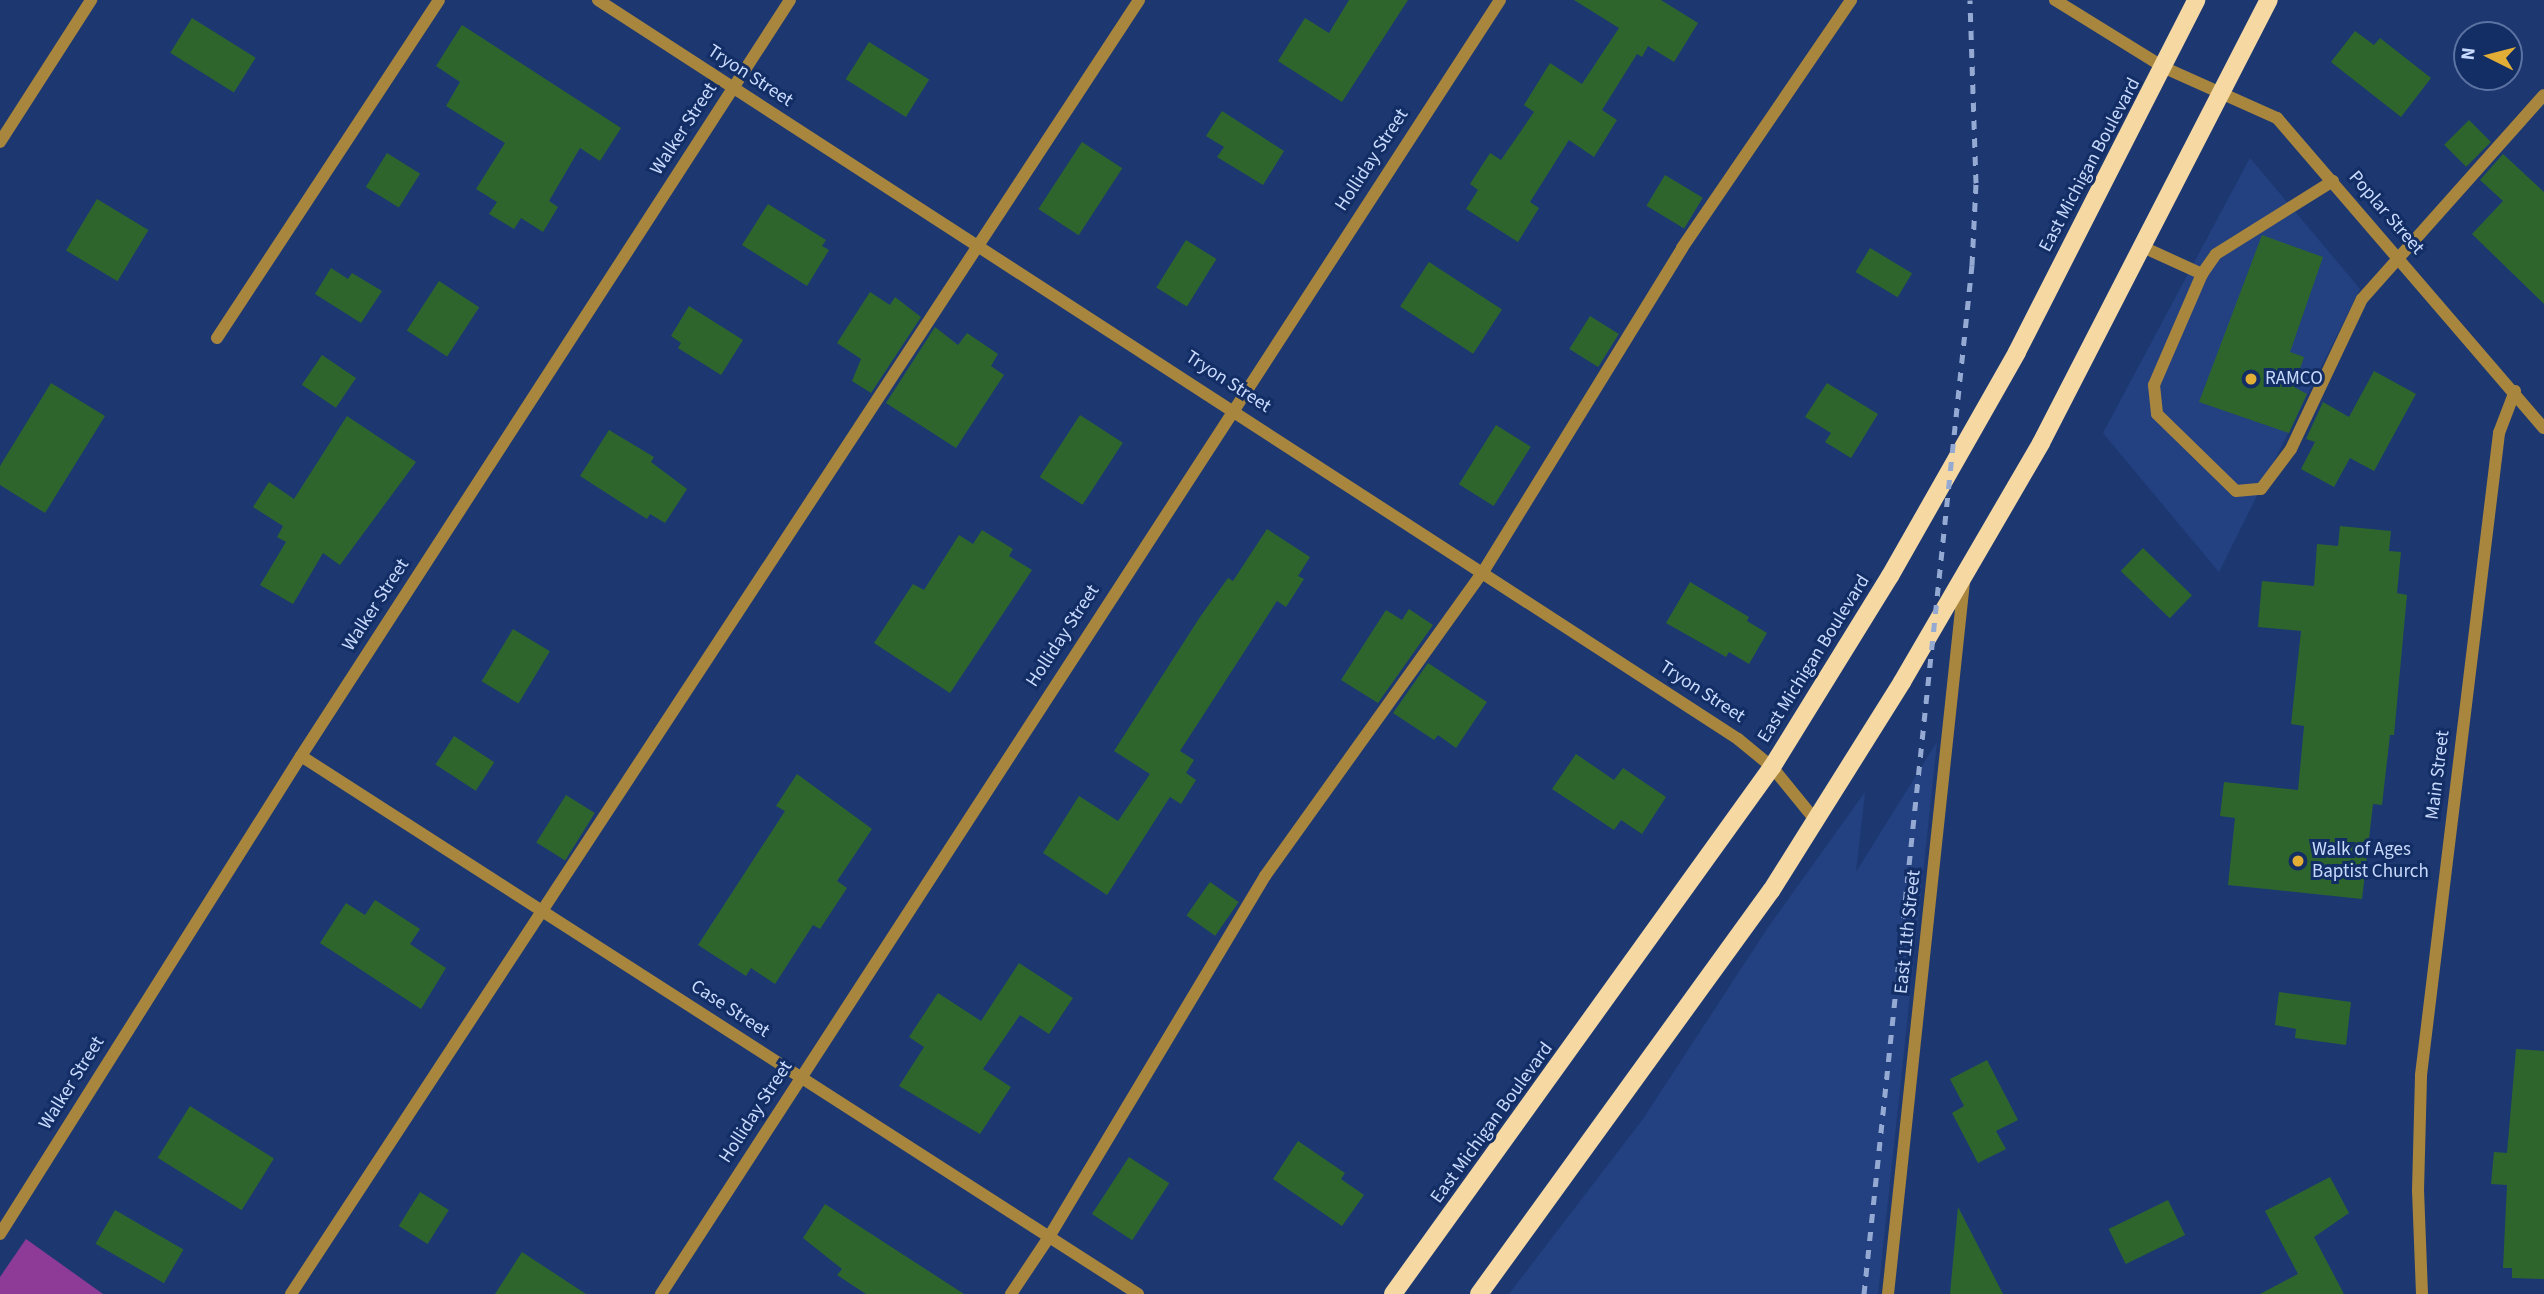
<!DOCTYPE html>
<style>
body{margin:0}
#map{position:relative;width:2544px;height:1294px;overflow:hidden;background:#1d3871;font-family:"Source Sans 3",sans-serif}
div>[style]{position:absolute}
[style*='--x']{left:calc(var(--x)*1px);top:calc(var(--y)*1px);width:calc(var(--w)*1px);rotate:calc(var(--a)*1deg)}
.built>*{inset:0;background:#234181}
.forest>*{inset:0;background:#8e3b98}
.building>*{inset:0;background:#2e652d;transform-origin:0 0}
.minor>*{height:12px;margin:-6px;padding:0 6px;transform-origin:6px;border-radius:6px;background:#a9863d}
.major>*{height:18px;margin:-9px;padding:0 9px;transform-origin:9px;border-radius:9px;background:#f5d8a2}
.rail>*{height:5px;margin-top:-2.5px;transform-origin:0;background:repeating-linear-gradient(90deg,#95aad3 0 9px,transparent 0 18px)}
.dots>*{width:19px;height:19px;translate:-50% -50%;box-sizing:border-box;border:4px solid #132d65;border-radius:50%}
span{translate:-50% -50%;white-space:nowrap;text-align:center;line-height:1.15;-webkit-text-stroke:6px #132d65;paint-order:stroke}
.street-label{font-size:19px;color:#c8dafd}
.poi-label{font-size:19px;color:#c8dafd}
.left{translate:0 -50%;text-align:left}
.north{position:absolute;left:2453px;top:21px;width:70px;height:70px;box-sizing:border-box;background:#132d65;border:2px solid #5b72a2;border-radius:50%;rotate:276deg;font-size:19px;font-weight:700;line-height:28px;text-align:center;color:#c8dafd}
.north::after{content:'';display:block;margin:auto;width:24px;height:32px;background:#e3ae35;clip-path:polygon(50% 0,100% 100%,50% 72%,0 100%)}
</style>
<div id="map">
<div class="built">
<div style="clip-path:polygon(2250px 158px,2360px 289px,2219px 572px,2103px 433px)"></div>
<div style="clip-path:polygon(1937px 742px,1878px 1294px,1509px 1294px,1643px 1119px,1769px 926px,1865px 792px,1856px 872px)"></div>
</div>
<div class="forest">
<div style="clip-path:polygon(26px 1239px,103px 1294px,0 1294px,0 1277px)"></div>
</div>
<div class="building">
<div style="clip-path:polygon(1349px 0,1408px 0,1342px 102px,1278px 61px,1305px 18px,1329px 33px)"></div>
<div style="clip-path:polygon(1574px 0,1661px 0,1698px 23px,1674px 62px,1648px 46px,1642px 57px,1637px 54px,1602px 110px,1617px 120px,1594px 157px,1569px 140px,1530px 202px,1539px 208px,1518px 242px,1466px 209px,1478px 190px,1470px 184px,1490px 153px,1501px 160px,1534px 112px,1524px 105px,1550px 63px,1582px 84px,1619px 28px)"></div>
<div style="left:192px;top:18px;width:75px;height:41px;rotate:32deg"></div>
<div style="clip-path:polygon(462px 25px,621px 128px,600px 161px,580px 148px,549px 201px,558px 207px,543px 232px,521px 218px,514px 229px,489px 214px,497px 202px,476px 189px,505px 143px,446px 106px,460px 82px,436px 66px)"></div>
<div style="clip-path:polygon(2355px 31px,2374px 45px,2380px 38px,2431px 78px,2401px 117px,2331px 62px)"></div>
<div style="left:869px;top:42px;width:71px;height:44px;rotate:32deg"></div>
<div style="clip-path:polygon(1222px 111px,1284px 151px,1263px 185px,1217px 157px,1224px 147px,1206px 136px)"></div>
<div style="left:2469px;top:120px;width:31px;height:35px;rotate:45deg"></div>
<div style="left:1082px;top:142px;width:48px;height:80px;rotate:33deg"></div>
<div style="left:387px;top:153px;width:39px;height:40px;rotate:32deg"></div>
<div style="clip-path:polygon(2503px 154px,2544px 192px,2544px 304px,2472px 234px,2503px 201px,2480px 180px)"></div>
<div style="left:1665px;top:175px;width:44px;height:36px;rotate:31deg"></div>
<div style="left:97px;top:199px;width:60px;height:60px;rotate:31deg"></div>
<div style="clip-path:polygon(768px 204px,826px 240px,822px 246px,829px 250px,807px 286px,742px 245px)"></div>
<div style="clip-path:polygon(2262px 235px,2323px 257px,2290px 352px,2304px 357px,2294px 387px,2307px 394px,2289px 433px,2199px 402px)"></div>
<div style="left:1186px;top:240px;width:36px;height:56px;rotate:32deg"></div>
<div style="left:1870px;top:248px;width:49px;height:28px;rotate:31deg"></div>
<div style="left:1429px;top:262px;width:87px;height:53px;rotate:33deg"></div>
<div style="clip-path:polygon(331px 268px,348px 279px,352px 273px,382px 291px,361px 323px,315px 294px)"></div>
<div style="left:439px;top:281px;width:48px;height:59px;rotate:33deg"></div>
<div style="clip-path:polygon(870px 292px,890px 305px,895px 297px,921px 317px,871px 393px,852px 381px,861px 359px,837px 343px)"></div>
<div style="clip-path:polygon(689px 306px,743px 340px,721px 375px,678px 348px,681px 343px,671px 336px)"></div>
<div style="left:1590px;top:316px;width:34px;height:39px;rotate:32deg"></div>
<div style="clip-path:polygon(935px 327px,958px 345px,967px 333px,998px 354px,991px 366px,1004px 375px,956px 448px,886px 403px)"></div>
<div style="left:322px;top:355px;width:41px;height:36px;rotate:34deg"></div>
<div style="clip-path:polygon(2374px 371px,2416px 394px,2374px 471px,2350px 458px,2334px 487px,2301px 469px,2315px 442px,2306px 439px,2323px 402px,2349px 417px)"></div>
<div style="clip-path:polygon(51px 383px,105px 416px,45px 513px,0 485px,0 466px)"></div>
<div style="clip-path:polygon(1827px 383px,1878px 414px,1851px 458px,1825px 442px,1831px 433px,1805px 417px)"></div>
<div style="left:1080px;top:415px;width:51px;height:74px;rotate:33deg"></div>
<div style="clip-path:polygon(347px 416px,416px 462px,340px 565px,323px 553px,293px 604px,260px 585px,286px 542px,277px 537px,283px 526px,253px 507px,269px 482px,294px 499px)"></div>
<div style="left:1496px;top:425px;width:41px;height:70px;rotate:32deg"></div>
<div style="clip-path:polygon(609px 430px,654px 457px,651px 462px,687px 489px,665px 523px,650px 514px,647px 519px,580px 476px)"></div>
<div style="clip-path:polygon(2340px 526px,2391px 531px,2389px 551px,2401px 552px,2397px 593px,2407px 595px,2394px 735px,2390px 735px,2382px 805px,2373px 804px,2362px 899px,2228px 885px,2235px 818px,2220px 816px,2224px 782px,2298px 790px,2304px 726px,2291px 724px,2301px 631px,2258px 627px,2262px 581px,2314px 586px,2317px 544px,2338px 546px)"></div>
<div style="clip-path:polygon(1267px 529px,1310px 557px,1298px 576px,1304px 579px,1286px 607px,1277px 601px,1180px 751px,1194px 760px,1186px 773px,1196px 780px,1181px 804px,1170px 797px,1107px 895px,1043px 853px,1079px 796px,1118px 821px,1150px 774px,1114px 751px,1200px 617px,1228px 578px,1233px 581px)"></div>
<div style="clip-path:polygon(982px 530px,1013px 549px,1009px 556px,1032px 570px,950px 693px,874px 643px,913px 584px,924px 590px,959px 535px,973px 544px)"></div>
<div style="left:2143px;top:548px;width:68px;height:32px;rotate:44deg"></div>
<div style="clip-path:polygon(1690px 582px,1749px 617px,1747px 621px,1767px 633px,1749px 664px,1729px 652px,1726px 657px,1666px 623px)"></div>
<div style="clip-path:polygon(1409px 609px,1433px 625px,1378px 703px,1341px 680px,1386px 610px,1402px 620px)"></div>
<div style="left:513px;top:629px;width:43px;height:61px;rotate:31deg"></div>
<div style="clip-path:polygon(1428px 663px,1487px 702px,1456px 748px,1438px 735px,1434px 740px,1393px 713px)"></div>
<div style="left:454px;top:736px;width:48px;height:34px;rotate:33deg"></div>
<div style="clip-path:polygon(1576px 754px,1614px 780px,1623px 768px,1666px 797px,1642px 834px,1621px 820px,1614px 830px,1552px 789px)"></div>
<div style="clip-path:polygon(797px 774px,872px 829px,837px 881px,847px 888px,820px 929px,813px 925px,775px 984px,751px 968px,746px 976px,698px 945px,785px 811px,776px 806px)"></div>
<div style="left:566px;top:795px;width:34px;height:56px;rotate:32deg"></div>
<div style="left:1210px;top:882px;width:35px;height:41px;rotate:35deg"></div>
<div style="clip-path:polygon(375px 900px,420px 929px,410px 944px,446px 968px,421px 1009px,320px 943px,346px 903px,365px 915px)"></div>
<div style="clip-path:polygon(1019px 963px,1073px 998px,1049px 1034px,1020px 1015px,983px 1069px,1011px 1087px,980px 1134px,899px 1086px,924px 1047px,909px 1037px,938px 993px,981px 1021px)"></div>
<div style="clip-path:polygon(2279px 992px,2351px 1002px,2346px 1045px,2295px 1038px,2296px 1029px,2275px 1025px)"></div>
<div style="clip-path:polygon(2516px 1049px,2544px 1051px,2544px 1279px,2512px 1278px,2512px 1268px,2503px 1268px,2507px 1185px,2491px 1184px,2494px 1152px,2507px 1153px)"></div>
<div style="clip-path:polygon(1987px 1060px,2018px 1120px,1996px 1131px,2006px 1149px,1978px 1163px,1952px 1113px,1964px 1106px,1950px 1079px)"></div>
<div style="left:190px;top:1106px;width:99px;height:61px;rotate:32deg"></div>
<div style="clip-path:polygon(1298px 1141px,1345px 1173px,1341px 1179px,1364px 1195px,1342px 1226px,1273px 1179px)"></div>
<div style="left:1129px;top:1157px;width:48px;height:68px;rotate:33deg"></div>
<div style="clip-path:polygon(2330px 1177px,2349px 1213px,2314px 1237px,2344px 1294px,2260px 1294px,2298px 1274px,2265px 1211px)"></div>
<div style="left:420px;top:1192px;width:34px;height:40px;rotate:32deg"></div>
<div style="left:2168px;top:1200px;width:39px;height:66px;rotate:64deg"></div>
<div style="clip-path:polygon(825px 1204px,964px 1294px,866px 1294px,837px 1275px,842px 1269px,803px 1238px)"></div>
<div style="clip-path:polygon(1958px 1207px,2003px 1294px,1950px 1294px)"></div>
<div style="left:115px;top:1210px;width:79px;height:39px;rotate:30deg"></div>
<div style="clip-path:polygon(522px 1252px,586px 1294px,495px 1294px)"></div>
</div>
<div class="minor">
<div style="--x:598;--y:0;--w:1359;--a:32.95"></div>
<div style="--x:1738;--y:739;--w:44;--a:39.5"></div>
<div style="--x:1772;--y:767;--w:70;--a:50.8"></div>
<div style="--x:2055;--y:0;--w:129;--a:31.7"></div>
<div style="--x:2165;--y:68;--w:123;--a:24.1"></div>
<div style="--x:2277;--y:118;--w:409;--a:49.3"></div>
<div style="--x:0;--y:142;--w:169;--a:-57.3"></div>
<div style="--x:2145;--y:248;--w:63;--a:24.5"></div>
<div style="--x:2202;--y:274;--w:24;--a:-55"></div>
<div style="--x:2216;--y:254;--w:138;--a:-32"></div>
<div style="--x:2202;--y:274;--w:121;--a:113.4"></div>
<div style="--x:2154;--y:385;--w:29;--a:84"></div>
<div style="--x:2157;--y:414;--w:110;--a:44.3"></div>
<div style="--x:2236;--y:491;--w:25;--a:-5"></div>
<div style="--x:2261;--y:489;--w:50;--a:-53.1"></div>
<div style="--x:2291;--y:449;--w:166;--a:-64.7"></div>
<div style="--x:2362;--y:299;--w:273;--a:-48.3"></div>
<div style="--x:217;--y:338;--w:404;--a:-56.7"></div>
<div style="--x:301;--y:756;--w:995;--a:32.73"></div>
<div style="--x:0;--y:1234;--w:565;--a:-57.8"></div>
<div style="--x:301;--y:756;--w:900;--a:-57.1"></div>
<div style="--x:291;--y:1294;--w:1547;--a:-56.76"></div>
<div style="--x:661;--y:1294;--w:1542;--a:-57.04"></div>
<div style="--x:1011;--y:1294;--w:69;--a:-56.3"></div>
<div style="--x:1049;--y:1237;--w:421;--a:-59.1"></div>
<div style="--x:1265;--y:876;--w:374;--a:-54.4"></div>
<div style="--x:1483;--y:572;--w:380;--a:-58.4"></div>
<div style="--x:1682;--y:248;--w:300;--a:-55.7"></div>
<div style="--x:1888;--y:1294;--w:716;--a:-83.91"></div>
<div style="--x:2422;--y:1294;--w:103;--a:-92.2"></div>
<div style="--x:2418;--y:1191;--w:116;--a:-88.5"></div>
<div style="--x:2421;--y:1075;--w:647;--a:-83.07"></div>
<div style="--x:2499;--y:433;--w:45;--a:-69.1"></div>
</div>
<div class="major">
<div style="--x:1393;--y:1294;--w:649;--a:-54.28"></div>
<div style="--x:1772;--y:767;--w:225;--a:-58.3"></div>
<div style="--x:1890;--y:576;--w:257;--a:-60.4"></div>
<div style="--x:2017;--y:352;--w:395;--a:-63"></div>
<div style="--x:1479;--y:1294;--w:498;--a:-54.1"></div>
<div style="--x:1771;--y:891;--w:247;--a:-57.9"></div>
<div style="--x:1902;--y:682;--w:276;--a:-59.8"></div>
<div style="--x:2041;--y:443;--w:498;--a:-62.8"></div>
</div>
<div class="rail">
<div style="--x:1864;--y:1294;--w:1035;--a:-84.01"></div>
<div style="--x:1972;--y:265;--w:82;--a:-87.2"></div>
<div style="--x:1976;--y:183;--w:183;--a:-91.9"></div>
</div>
<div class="dots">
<div style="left:2251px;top:379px;background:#e3ae35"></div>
<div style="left:2298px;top:861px;background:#e3ae35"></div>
</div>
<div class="street-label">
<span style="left:750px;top:76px;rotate:33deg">Tryon Street</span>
<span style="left:684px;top:129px;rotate:-57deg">Walker Street</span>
<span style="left:1372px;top:160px;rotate:-57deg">Holliday Street</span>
<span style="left:2090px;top:165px;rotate:-62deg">East Michigan Boulevard</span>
<span style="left:2386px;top:213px;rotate:49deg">Poplar Street</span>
<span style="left:1228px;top:382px;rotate:33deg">Tryon Street</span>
<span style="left:376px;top:605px;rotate:-57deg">Walker Street</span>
<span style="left:1063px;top:636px;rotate:-57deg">Holliday Street</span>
<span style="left:1814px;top:659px;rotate:-58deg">East Michigan Boulevard</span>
<span style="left:1702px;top:692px;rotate:33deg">Tryon Street</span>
<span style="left:2438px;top:775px;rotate:-83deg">Main Street</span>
<span style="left:1908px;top:932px;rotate:-84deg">East 11th Street</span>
<span style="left:730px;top:1009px;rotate:33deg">Case Street</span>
<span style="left:72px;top:1083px;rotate:-58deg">Walker Street</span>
<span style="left:756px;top:1112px;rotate:-57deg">Holliday Street</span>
<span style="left:1492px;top:1123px;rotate:-54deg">East Michigan Boulevard</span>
</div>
<div class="poi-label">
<span class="left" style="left:2265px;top:379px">RAMCO</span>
<span class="left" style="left:2312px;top:861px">Walk of Ages<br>Baptist Church</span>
</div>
<div class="north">N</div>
</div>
